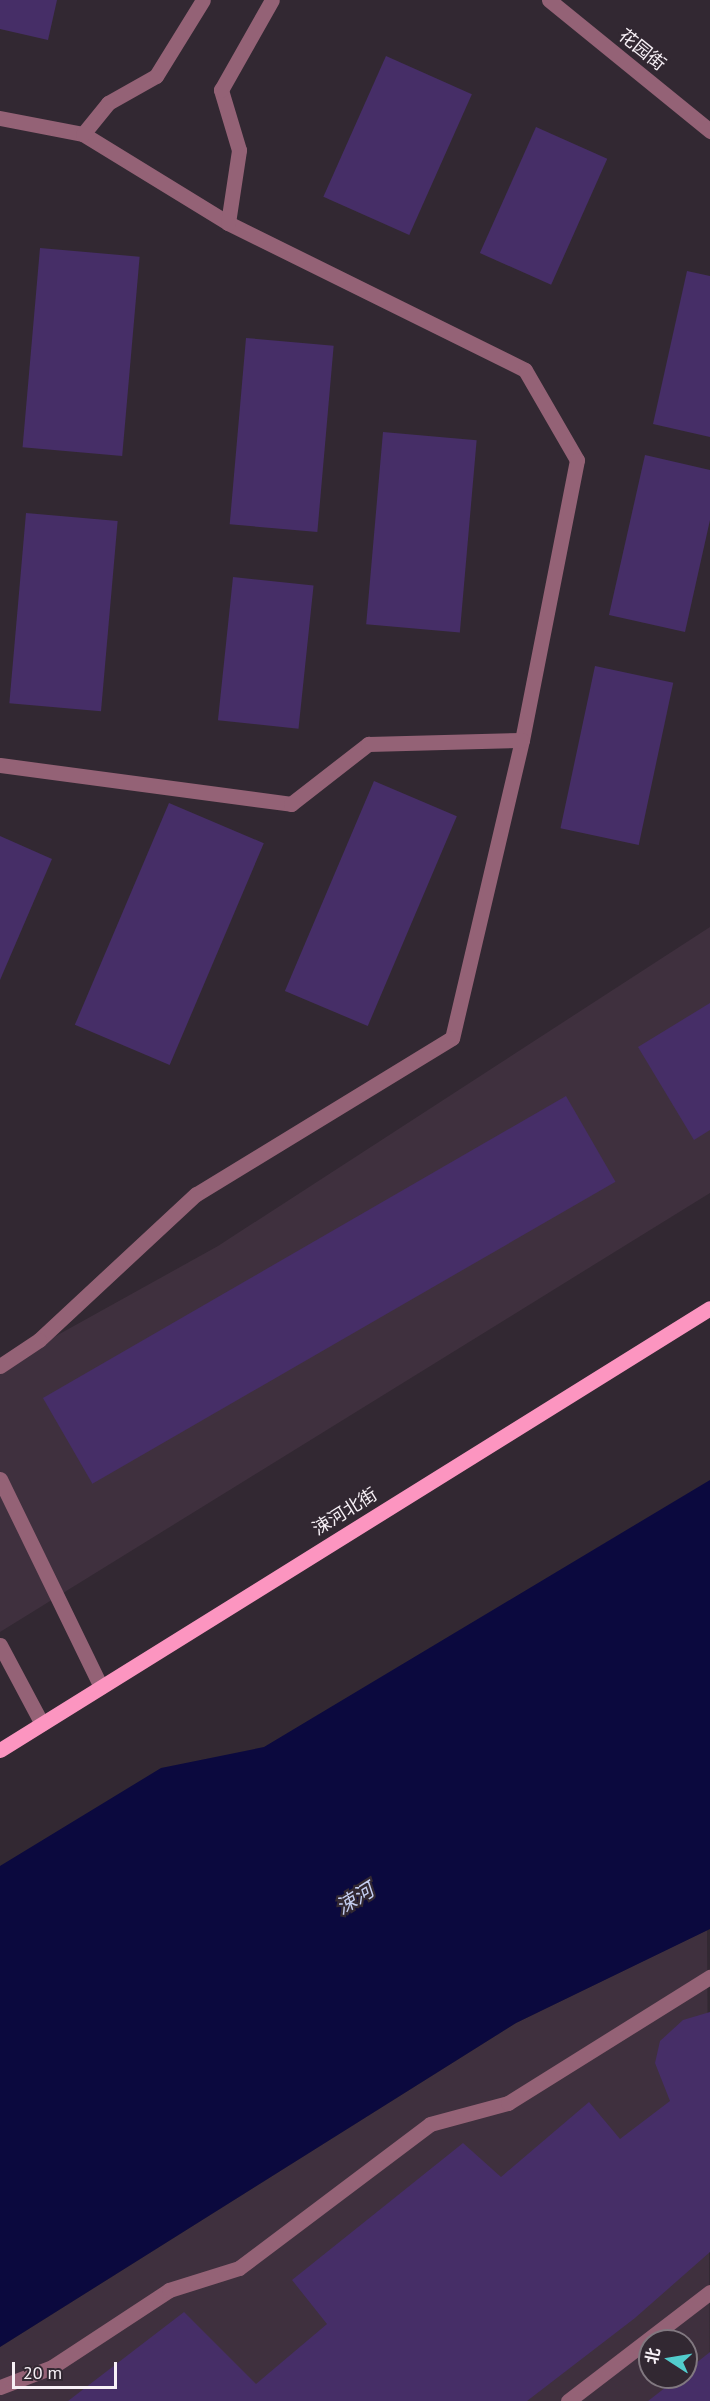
<!DOCTYPE html>
<meta charset="utf-8">
<style>
body{margin:0}
#map{position:relative;width:710px;height:2401px;overflow:hidden;background:#322832;font-family:"PT Sans","Noto Sans SC",sans-serif}
div>[style]{position:absolute}
[style*='--x']{left:calc(var(--x)*1px);top:calc(var(--y)*1px);width:calc(var(--w)*1px);rotate:calc(var(--a)*1deg)}
.built>*{inset:0;background:#3f303e}
.water>*{inset:0;background:#0b093e}
.building>*{inset:0;background:#462e67;transform-origin:0 0}
.minor>*{height:15px;margin:-7.5px;padding:0 7.5px;transform-origin:7.5px;border-radius:7.5px;background:#946276}
.major>*{height:15px;margin:-7.5px;padding:0 7.5px;transform-origin:7.5px;border-radius:7.5px;background:#fc95c0}
span{translate:-50% -50%;white-space:nowrap;text-align:center;line-height:1.15;-webkit-text-stroke:4.5px #322832;paint-order:stroke}
.street-label{font-size:18px;color:#f7f0f6}
.water-label{font-size:20px;color:#c5cef1;font-style:italic}
.north{position:absolute;left:638px;top:2329px;width:60px;height:60px;box-sizing:border-box;background:#322832;border:2px solid #817880;border-radius:50%;rotate:282deg;font-size:16px;font-weight:700;line-height:24px;text-align:center;color:#f7f0f6}
.north::after{content:'';display:block;margin:auto;width:21px;height:27px;background:#52cdcd;clip-path:polygon(50% 0,100% 100%,50% 72%,0 100%)}
.scale{position:absolute;left:12px;top:2362px;width:105px;height:27px;box-sizing:border-box;border:3px solid #f7f0f6;border-top:0;padding-left:8px;font-size:18px;line-height:21px;white-space:nowrap;color:#f7f0f6;-webkit-text-stroke:4px #322832;paint-order:stroke}
</style>
<div id="map">
<div class="built">
<div style="clip-path:polygon(710px 927px,710px 1193px,0 1632px,0 1367px,218px 1246px)"></div>
<div style="clip-path:polygon(evenodd,707px 1930px,710px 2401px,0 2401px,0 2347px,516px 2023px,707px 1930px,650px 2341px,686px 2341px,686px 2377px,650px 2377px,650px 2341px)"></div>
</div>
<div class="water">
<div style="clip-path:polygon(710px 1480px,710px 1929px,516px 2023px,0 2347px,0 1866px,161px 1768px,264px 1747px)"></div>
</div>
<div class="building">
<div style="clip-path:polygon(0 0,57px 0,48px 40px,0 29px)"></div>
<div style="left:386px;top:56px;width:94px;height:154px;rotate:24deg"></div>
<div style="left:536px;top:127px;width:78px;height:138px;rotate:24deg"></div>
<div style="left:40px;top:248px;width:100px;height:200px;rotate:5deg"></div>
<div style="clip-path:polygon(687px 271px,710px 276px,710px 437px,653px 424px)"></div>
<div style="left:246px;top:338px;width:88px;height:187px;rotate:5deg"></div>
<div style="left:383px;top:432px;width:94px;height:193px;rotate:5deg"></div>
<div style="clip-path:polygon(645px 455px,710px 470px,710px 520px,685px 632px,609px 615px)"></div>
<div style="left:26px;top:513px;width:92px;height:191px;rotate:5deg"></div>
<div style="left:233px;top:577px;width:81px;height:144px;rotate:6deg"></div>
<div style="left:595px;top:666px;width:80px;height:166px;rotate:12deg"></div>
<div style="left:374px;top:781px;width:90px;height:228px;rotate:23deg"></div>
<div style="left:169px;top:803px;width:103px;height:241px;rotate:23deg"></div>
<div style="clip-path:polygon(0 836px,52px 859px,0 980px)"></div>
<div style="clip-path:polygon(710px 1003px,710px 1130px,694px 1140px,638px 1047px)"></div>
<div style="left:566px;top:1096px;width:99px;height:604px;rotate:60deg"></div>
<div style="clip-path:polygon(710px 2012px,710px 2252px,635px 2318px,527px 2401px,68px 2401px,184px 2312px,256px 2384px,327px 2324px,292px 2280px,463px 2143px,501px 2177px,589px 2102px,620px 2139px,670px 2101px,655px 2063px,660px 2041px,683px 2020px)"></div>
<div style="clip-path:polygon(710px 2352px,710px 2401px,648px 2401px,679px 2377px,686px 2377px,686px 2371px)"></div>
</div>
<div class="minor">
<div style="--x:549;--y:0;--w:208;--a:39.1"></div>
<div style="--x:0;--y:118;--w:85;--a:10.9"></div>
<div style="--x:83;--y:134;--w:170;--a:31.5"></div>
<div style="--x:228;--y:223;--w:331;--a:26.3"></div>
<div style="--x:525;--y:370;--w:104;--a:60"></div>
<div style="--x:577;--y:460;--w:285;--a:101.1"></div>
<div style="--x:522;--y:740;--w:306;--a:103.2"></div>
<div style="--x:452;--y:1038;--w:300;--a:148.6"></div>
<div style="--x:196;--y:1194;--w:214;--a:137.1"></div>
<div style="--x:39;--y:1340;--w:47;--a:146.3"></div>
<div style="--x:83;--y:134;--w:40;--a:-51"></div>
<div style="--x:108;--y:103;--w:55;--a:-29.4"></div>
<div style="--x:156;--y:76;--w:89;--a:-58.3"></div>
<div style="--x:228;--y:223;--w:74;--a:-81.4"></div>
<div style="--x:239;--y:150;--w:63;--a:-106.7"></div>
<div style="--x:221;--y:90;--w:103;--a:-60.5"></div>
<div style="--x:0;--y:765;--w:294;--a:7.6"></div>
<div style="--x:291;--y:804;--w:98;--a:-37.9"></div>
<div style="--x:368;--y:744;--w:154;--a:-1.5"></div>
<div style="--x:0;--y:1479;--w:231;--a:64.1"></div>
<div style="--x:0;--y:1645;--w:89;--a:62"></div>
<div style="--x:0;--y:2387;--w:56;--a:-21"></div>
<div style="--x:52;--y:2367;--w:140;--a:-33.3"></div>
<div style="--x:169;--y:2290;--w:73;--a:-17.4"></div>
<div style="--x:239;--y:2268;--w:239;--a:-37"></div>
<div style="--x:430;--y:2124;--w:81;--a:-15.1"></div>
<div style="--x:508;--y:2103;--w:238;--a:-32"></div>
<div style="--x:568;--y:2401;--w:179;--a:-37.5"></div>
</div>
<div class="major">
<div style="--x:0;--y:1750;--w:836;--a:-31.9"></div>
</div>
<div class="street-label">
<span style="left:642px;top:50px;rotate:39deg">花园街</span>
<span style="left:345px;top:1512px;rotate:-32deg">涑河北街</span>
</div>
<div class="water-label">
<span style="left:355px;top:1899px;rotate:-32deg">涑河</span>
</div>
<div class="north">北</div>
<div class="scale">20 m</div>
</div>
